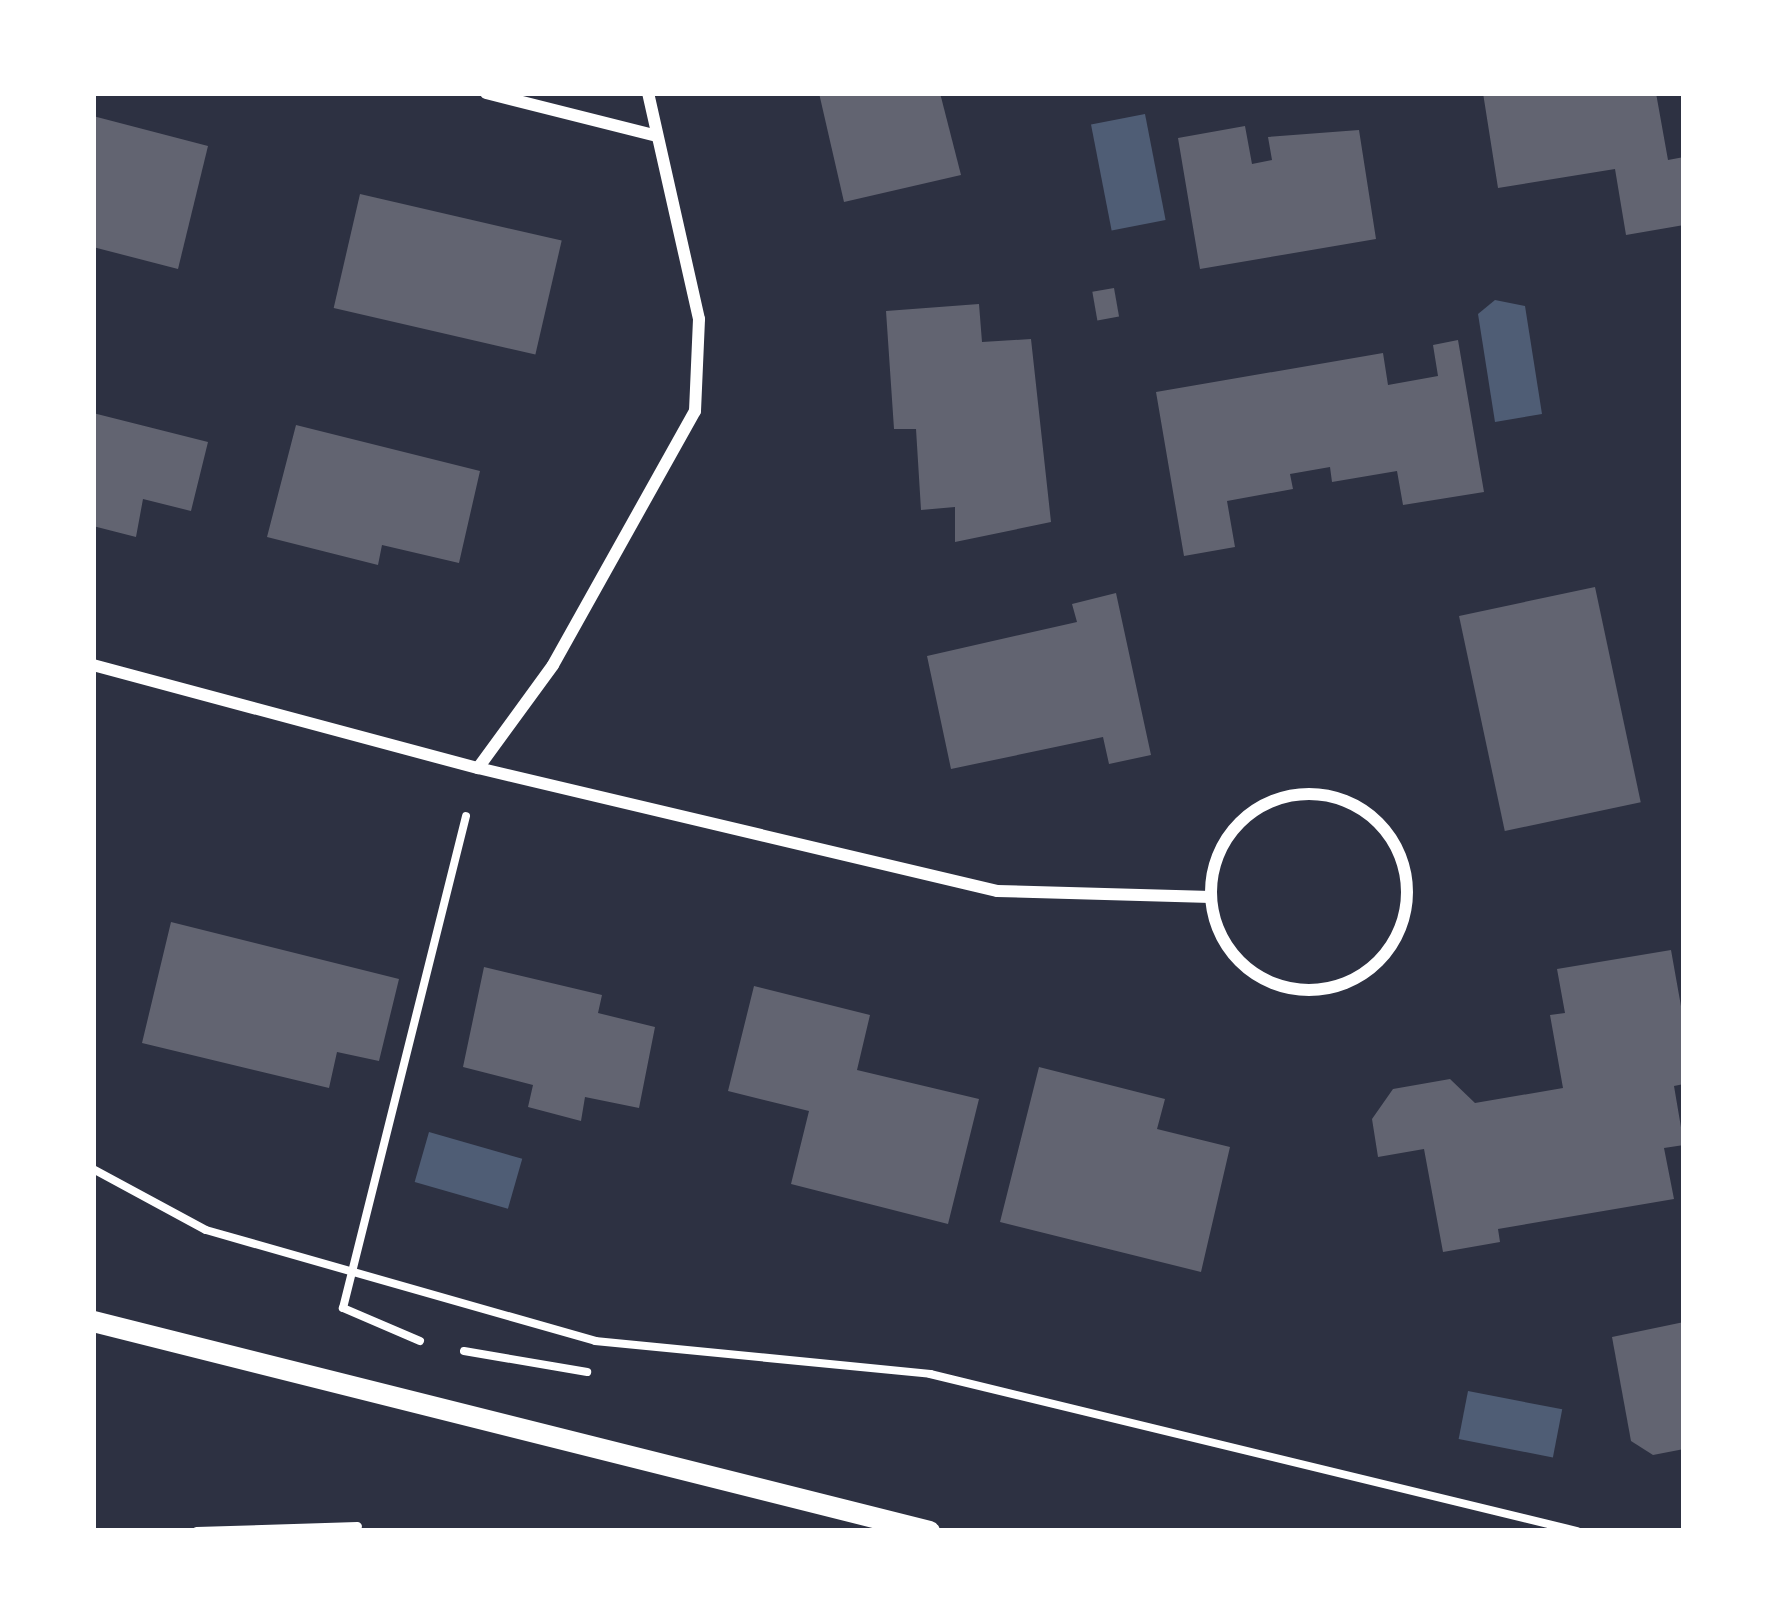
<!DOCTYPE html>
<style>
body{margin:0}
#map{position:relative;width:1777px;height:1624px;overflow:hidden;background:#2d3142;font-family:"DejaVu Sans",sans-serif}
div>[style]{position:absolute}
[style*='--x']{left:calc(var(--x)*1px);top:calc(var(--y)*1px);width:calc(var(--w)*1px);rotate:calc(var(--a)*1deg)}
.water>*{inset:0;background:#4f5d75;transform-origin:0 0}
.building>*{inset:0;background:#626471;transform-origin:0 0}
.path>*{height:8px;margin:-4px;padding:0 4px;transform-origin:4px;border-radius:4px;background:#fff}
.service>*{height:9px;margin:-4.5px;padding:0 4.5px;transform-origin:4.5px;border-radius:4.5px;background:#fff}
.minor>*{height:12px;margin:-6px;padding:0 6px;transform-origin:6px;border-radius:6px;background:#fff}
.minor>.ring{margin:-6px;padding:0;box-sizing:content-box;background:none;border:12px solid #fff;border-radius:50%}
.tertiary>*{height:21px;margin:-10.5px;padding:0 10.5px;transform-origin:10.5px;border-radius:10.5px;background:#fff}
span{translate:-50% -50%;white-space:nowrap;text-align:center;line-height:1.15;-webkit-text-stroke:10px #fff;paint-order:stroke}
.frame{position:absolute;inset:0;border:96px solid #fff;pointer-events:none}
</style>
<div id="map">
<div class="water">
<div style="left:1145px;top:114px;width:108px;height:55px;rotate:79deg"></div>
<div style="clip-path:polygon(1495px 300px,1525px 306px,1542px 414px,1495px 422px,1478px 314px)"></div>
<div style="left:429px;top:1132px;width:97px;height:52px;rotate:16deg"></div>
<div style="left:1468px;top:1391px;width:96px;height:49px;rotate:11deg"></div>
</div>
<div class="building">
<div style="clip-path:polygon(819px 93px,940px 93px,961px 175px,844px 202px)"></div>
<div style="clip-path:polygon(1483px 93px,1656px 93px,1668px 160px,1684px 157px,1684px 225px,1626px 235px,1615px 169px,1498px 188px)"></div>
<div style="clip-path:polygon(93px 116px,208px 146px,178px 269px,93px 247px)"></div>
<div style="clip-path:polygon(1245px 126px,1252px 164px,1272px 160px,1268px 137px,1359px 130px,1376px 239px,1200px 269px,1178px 138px)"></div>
<div style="left:360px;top:194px;width:207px;height:117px;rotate:13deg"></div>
<div style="left:1114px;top:288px;width:29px;height:22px;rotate:80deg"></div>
<div style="clip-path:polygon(979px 304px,982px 342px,1031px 339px,1051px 522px,955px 542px,955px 507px,921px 510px,916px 429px,894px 429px,886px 311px)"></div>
<div style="clip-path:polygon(1458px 340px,1484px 492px,1403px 505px,1397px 471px,1332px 482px,1330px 467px,1290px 474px,1293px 489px,1227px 501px,1235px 547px,1184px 556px,1156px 392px,1383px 353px,1388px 385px,1438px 376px,1433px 345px)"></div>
<div style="clip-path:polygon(93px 413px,208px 442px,191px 511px,143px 499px,136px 537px,93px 526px)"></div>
<div style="clip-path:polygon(296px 425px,480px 471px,459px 563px,382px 545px,378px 565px,267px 537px)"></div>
<div style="left:1595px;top:587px;width:220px;height:139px;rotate:78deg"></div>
<div style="clip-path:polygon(1116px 593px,1151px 755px,1109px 764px,1103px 737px,951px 769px,927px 656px,1077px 622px,1072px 604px)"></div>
<div style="clip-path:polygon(171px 922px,399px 979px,379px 1061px,337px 1052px,329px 1088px,142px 1043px)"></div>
<div style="clip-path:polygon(1671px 950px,1684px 1023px,1684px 1084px,1674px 1086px,1684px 1145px,1664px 1148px,1674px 1199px,1498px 1229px,1500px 1242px,1443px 1252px,1424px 1149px,1378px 1157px,1372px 1119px,1393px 1089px,1450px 1079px,1475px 1103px,1563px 1088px,1550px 1015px,1565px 1013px,1557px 969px)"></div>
<div style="clip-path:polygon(484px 967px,602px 995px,598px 1013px,655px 1027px,639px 1108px,585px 1097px,581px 1121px,528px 1107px,533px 1085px,463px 1067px)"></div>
<div style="clip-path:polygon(754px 986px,870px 1015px,857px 1070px,979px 1099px,948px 1224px,791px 1184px,809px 1111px,728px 1091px)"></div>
<div style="clip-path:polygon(1039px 1067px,1165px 1099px,1157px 1129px,1230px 1147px,1201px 1272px,1000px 1222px)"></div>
<div style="clip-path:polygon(1684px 1322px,1684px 1449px,1653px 1455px,1631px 1441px,1612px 1337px)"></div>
</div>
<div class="path">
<div style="--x:93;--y:1169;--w:128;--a:28.4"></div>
<div style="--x:206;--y:1230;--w:405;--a:15.9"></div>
<div style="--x:595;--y:1341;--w:337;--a:5.6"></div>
<div style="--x:930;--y:1374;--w:666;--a:13.64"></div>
<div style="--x:420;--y:1341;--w:84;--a:-156.8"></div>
<div style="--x:343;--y:1308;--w:507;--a:-75.96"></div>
<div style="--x:464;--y:1351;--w:125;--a:9.7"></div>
</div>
<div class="service">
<div style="--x:196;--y:1531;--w:161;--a:-1.8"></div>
</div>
<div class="minor">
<div style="--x:486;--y:93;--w:176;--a:14.1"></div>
<div style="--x:93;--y:665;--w:399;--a:15"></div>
<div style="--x:478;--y:768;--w:127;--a:-53.9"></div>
<div style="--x:553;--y:665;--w:291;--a:-60.8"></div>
<div style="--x:695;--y:411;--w:92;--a:-87.5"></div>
<div style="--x:699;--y:319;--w:232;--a:-102.7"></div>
<div style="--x:478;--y:768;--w:533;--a:13.33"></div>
<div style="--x:997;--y:891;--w:214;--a:1.6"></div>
<div class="ring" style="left:1211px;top:794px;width:184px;height:184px"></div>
</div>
<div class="tertiary">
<div style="--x:93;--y:1321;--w:862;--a:14.1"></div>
</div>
<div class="frame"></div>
</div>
